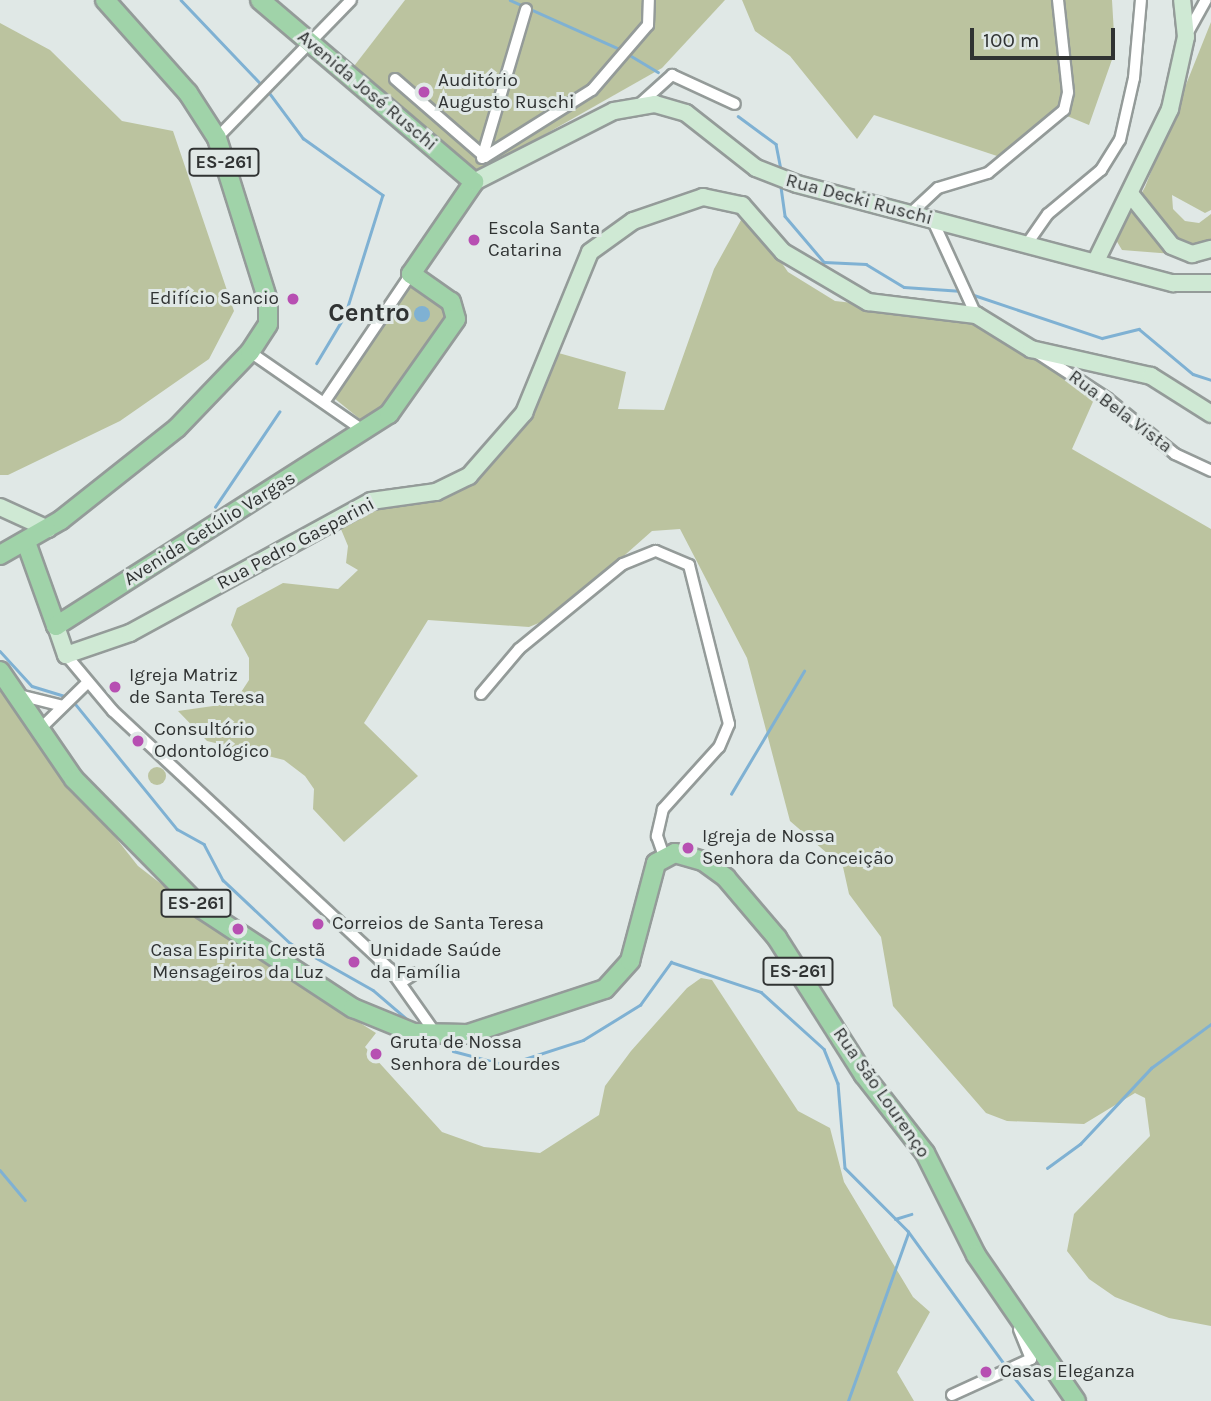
<!DOCTYPE html>
<meta charset="utf-8">
<style>
body{margin:0}
#map{position:relative;width:1211px;height:1401px;overflow:hidden;background:#e0e8e6;font-family:Karla,sans-serif}
div>[style]{position:absolute}
[style*='--x']{left:calc(var(--x)*1px);top:calc(var(--y)*1px);width:calc(var(--w)*1px);rotate:calc(var(--a)*1deg)}
.green>*{inset:0;background:#bbc39f}
.round{border-radius:50%}
.water>*{inset:0;background:#7fb1d3}
.stream>*{height:2.5px;margin:-1.25px;padding:0 1.25px;transform-origin:1.25px;border-radius:1.25px;background:#7fb1d3}
.roads{filter:drop-shadow(2px 0 #949b99) drop-shadow(-2px 0 #949b99) drop-shadow(0 2px #949b99) drop-shadow(0 -2px #949b99)}
.street>*{height:10px;margin:-5px;padding:0 5px;transform-origin:5px;border-radius:5px;background:#fff}
.secondary>*{height:16px;margin:-8px;padding:0 8px;transform-origin:8px;border-radius:8px;background:#cfe9d4}
.primary>*{height:18px;margin:-9px;padding:0 9px;transform-origin:9px;border-radius:9px;background:#a0d3a9}
.dots>*{width:19px;height:19px;translate:-50% -50%;box-sizing:border-box;border:4px solid #e0e8e6;border-radius:50%}
span{translate:-50% -50%;white-space:nowrap;text-align:center;line-height:1.15;-webkit-text-stroke:6px #e0e8e6;paint-order:stroke}
.shield-label span{padding:2px 5px;background:#e0e8e6;border:2px solid;border-radius:5px;-webkit-text-stroke-width:0}
.shield-label{font-size:18px;color:#303333;font-weight:700}
.poi-label{font-size:19px;color:#303333}
.left{translate:0 -50%;text-align:left}
.right{translate:-100% -50%;text-align:right}
.street-label{font-size:19px;color:#303333}
.district-label{font-size:26px;color:#303333;font-weight:700}
.scale{position:absolute;left:970px;top:28px;width:145px;height:32px;box-sizing:border-box;border:4px solid #303333;border-top:0;padding-left:9px;font-size:21px;line-height:24px;white-space:nowrap;color:#303333;-webkit-text-stroke:5px #e0e8e6;paint-order:stroke}
</style>
<div id="map">
<div class="green">
<div style="clip-path:polygon(405px 0,725px 0,662px 68px,473px 175px,351px 70px)"></div>
<div style="clip-path:polygon(742px 0,1112px 0,1115px 51px,1089px 125px,1055px 111px,1053px 127px,1009px 160px,874px 115px,857px 139px,790px 56px,755px 31px)"></div>
<div style="clip-path:polygon(1211px 22px,1211px 210px,1205px 213px,1172px 195px,1173px 209px,1185px 221px,1199px 223px,1211px 214px,1211px 257px,1122px 250px,1116px 240px,1145px 187px)"></div>
<div style="clip-path:polygon(0 23px,50px 50px,122px 121px,173px 131px,234px 311px,209px 359px,120px 421px,8px 475px,0 475px)"></div>
<div style="clip-path:polygon(746px 211px,788px 272px,835px 301px,979px 317px,1096px 395px,1072px 449px,1211px 529px,1211px 1326px,1169px 1318px,1115px 1297px,1089px 1279px,1067px 1251px,1074px 1214px,1150px 1136px,1145px 1098px,1135px 1093px,1084px 1124px,1007px 1121px,986px 1113px,893px 1006px,881px 937px,849px 894px,843px 867px,790px 821px,747px 658px,680px 529px,652px 531px,556px 616px,529px 627px,428px 620px,364px 723px,418px 776px,344px 842px,313px 809px,314px 789px,305px 776px,284px 760px,207px 741px,178px 711px,234px 703px,249px 680px,249px 658px,231px 625px,237px 608px,283px 583px,338px 589px,358px 570px,346px 563px,348px 546px,338px 522px,365px 507px,488px 463px,555px 352px,626px 372px,618px 409px,664px 410px,714px 269px)"></div>
<div style="clip-path:polygon(411px 285px,451px 310px,390px 408px,366px 424px,334px 398px)"></div>
<div style="clip-path:polygon(0 691px,138px 866px,253px 955px,376px 1033px,365px 1047px,442px 1132px,484px 1147px,540px 1153px,599px 1115px,605px 1086px,631px 1051px,687px 988px,701px 978px,712px 980px,798px 1111px,830px 1128px,844px 1182px,913px 1297px,930px 1312px,897px 1372px,914px 1401px,0 1401px)"></div>
<div class="round" style="left:148px;top:767px;width:18px;height:18px"></div>
</div>
<div class="water">
<div class="round" style="left:414px;top:306px;width:16px;height:16px"></div>
</div>
<div class="stream">
<div style="--x:181;--y:0;--w:119;--a:46.4"></div>
<div style="--x:510;--y:0;--w:123;--a:24.1"></div>
<div style="--x:628;--y:54;--w:35;--a:31"></div>
<div style="--x:268;--y:91;--w:59;--a:53.3"></div>
<div style="--x:303;--y:138;--w:98;--a:35.5"></div>
<div style="--x:383;--y:195;--w:127;--a:107.4"></div>
<div style="--x:345;--y:316;--w:55;--a:120.8"></div>
<div style="--x:738;--y:116;--w:47;--a:36.4"></div>
<div style="--x:776;--y:144;--w:25;--a:79"></div>
<div style="--x:781;--y:187;--w:29;--a:82"></div>
<div style="--x:785;--y:216;--w:60;--a:49.7"></div>
<div style="--x:824;--y:262;--w:42;--a:2.7"></div>
<div style="--x:866;--y:264;--w:44;--a:31.2"></div>
<div style="--x:904;--y:287;--w:58;--a:3.9"></div>
<div style="--x:971;--y:294;--w:138;--a:18.6"></div>
<div style="--x:1102;--y:338;--w:38;--a:-14"></div>
<div style="--x:1139;--y:329;--w:70;--a:39.8"></div>
<div style="--x:1193;--y:374;--w:19;--a:18"></div>
<div style="--x:215;--y:507;--w:115;--a:-56"></div>
<div style="--x:0;--y:651;--w:47;--a:47.6"></div>
<div style="--x:32;--y:686;--w:38;--a:17"></div>
<div style="--x:73;--y:701;--w:165;--a:50.9"></div>
<div style="--x:177;--y:829;--w:31;--a:29"></div>
<div style="--x:204;--y:844;--w:41;--a:62.2"></div>
<div style="--x:223;--y:880;--w:92;--a:43.2"></div>
<div style="--x:290;--y:943;--w:95;--a:29.5"></div>
<div style="--x:373;--y:990;--w:45;--a:40.5"></div>
<div style="--x:731;--y:794;--w:143;--a:-59.3"></div>
<div style="--x:453;--y:1051;--w:55;--a:14.8"></div>
<div style="--x:506;--y:1065;--w:81;--a:-18"></div>
<div style="--x:583;--y:1040;--w:67;--a:-31.6"></div>
<div style="--x:640;--y:1005;--w:53;--a:-54.2"></div>
<div style="--x:671;--y:962;--w:95;--a:18.4"></div>
<div style="--x:761;--y:992;--w:85;--a:42.1"></div>
<div style="--x:824;--y:1049;--w:37;--a:68"></div>
<div style="--x:838;--y:1083;--w:85;--a:85.3"></div>
<div style="--x:845;--y:1168;--w:89;--a:45"></div>
<div style="--x:908;--y:1231;--w:165;--a:54.1"></div>
<div style="--x:1047;--y:1168;--w:41;--a:-36"></div>
<div style="--x:1080;--y:1144;--w:104;--a:-46.9"></div>
<div style="--x:1151;--y:1068;--w:74;--a:-36.3"></div>
<div style="--x:0;--y:1170;--w:39;--a:50"></div>
<div style="--x:895;--y:1219;--w:17;--a:-17"></div>
<div style="--x:1009;--y:1371;--w:38;--a:51"></div>
<div style="--x:848;--y:1401;--w:178;--a:-70.3"></div>
</div>
<div class="roads">
<div class="street">
<div style="--x:1187;--y:34;--w:39;--a:-61"></div>
<div style="--x:395;--y:79;--w:119;--a:40.9"></div>
<div style="--x:485;--y:157;--w:126;--a:-32.1"></div>
<div style="--x:592;--y:90;--w:86;--a:-49.3"></div>
<div style="--x:648;--y:25;--w:25;--a:-88"></div>
<div style="--x:641;--y:103;--w:42;--a:-42.1"></div>
<div style="--x:672;--y:75;--w:69;--a:24.7"></div>
<div style="--x:217;--y:138;--w:192;--a:-45.8"></div>
<div style="--x:482;--y:158;--w:155;--a:-73.5"></div>
<div style="--x:910;--y:214;--w:38;--a:-43"></div>
<div style="--x:938;--y:188;--w:52;--a:-16.7"></div>
<div style="--x:988;--y:173;--w:99;--a:-39.7"></div>
<div style="--x:1064;--y:110;--w:18;--a:-77"></div>
<div style="--x:1068;--y:92;--w:93;--a:-96.2"></div>
<div style="--x:933;--y:221;--w:103;--a:65.4"></div>
<div style="--x:1029;--y:241;--w:33;--a:-55"></div>
<div style="--x:1048;--y:214;--w:69;--a:-39.7"></div>
<div style="--x:1101;--y:170;--w:36;--a:-58"></div>
<div style="--x:1120;--y:140;--w:64;--a:-77.3"></div>
<div style="--x:1134;--y:78;--w:78;--a:-84.9"></div>
<div style="--x:250;--y:352;--w:139;--a:34.7"></div>
<div style="--x:1039;--y:354;--w:82;--a:33.1"></div>
<div style="--x:1108;--y:399;--w:87;--a:39.4"></div>
<div style="--x:1175;--y:454;--w:40;--a:25"></div>
<div style="--x:325;--y:401;--w:153;--a:-55.9"></div>
<div style="--x:66;--y:655;--w:73;--a:50"></div>
<div style="--x:113;--y:711;--w:379;--a:43"></div>
<div style="--x:390;--y:969;--w:80;--a:54.7"></div>
<div style="--x:15;--y:694;--w:49;--a:14"></div>
<div style="--x:481;--y:694;--w:59;--a:-49.8"></div>
<div style="--x:519;--y:649;--w:134;--a:-39.3"></div>
<div style="--x:623;--y:564;--w:35;--a:-22"></div>
<div style="--x:656;--y:551;--w:36;--a:23"></div>
<div style="--x:689;--y:565;--w:164;--a:75.9"></div>
<div style="--x:729;--y:724;--w:25;--a:113"></div>
<div style="--x:719;--y:747;--w:84;--a:132.1"></div>
<div style="--x:663;--y:809;--w:28;--a:103"></div>
<div style="--x:657;--y:836;--w:21;--a:71"></div>
<div style="--x:38;--y:731;--w:67;--a:-44.4"></div>
<div style="--x:403;--y:981;--w:15;--a:-32"></div>
<div style="--x:952;--y:1395;--w:87;--a:-24.5"></div>
<div style="--x:1031;--y:1359;--w:32;--a:-112"></div>
</div>
<div class="secondary">
<div style="--x:474;--y:182;--w:157;--a:-26.9"></div>
<div style="--x:614;--y:111;--w:42;--a:-9.7"></div>
<div style="--x:655;--y:104;--w:32;--a:16"></div>
<div style="--x:686;--y:113;--w:89;--a:38.2"></div>
<div style="--x:756;--y:168;--w:44;--a:21.3"></div>
<div style="--x:797;--y:184;--w:389;--a:14.8"></div>
<div style="--x:1173;--y:283;--w:38;--a:0"></div>
<div style="--x:1131;--y:195;--w:65;--a:51.2"></div>
<div style="--x:1172;--y:246;--w:22;--a:22"></div>
<div style="--x:1192;--y:254;--w:20;--a:-15"></div>
<div style="--x:1096;--y:261;--w:169;--a:-64"></div>
<div style="--x:1170;--y:109;--w:74;--a:-77.5"></div>
<div style="--x:1186;--y:37;--w:37;--a:-96"></div>
<div style="--x:0;--y:507;--w:53;--a:24.6"></div>
<div style="--x:56;--y:626;--w:31;--a:71"></div>
<div style="--x:66;--y:655;--w:68;--a:-19"></div>
<div style="--x:130;--y:633;--w:275;--a:-28.7"></div>
<div style="--x:371;--y:501;--w:66;--a:-7.9"></div>
<div style="--x:436;--y:492;--w:37;--a:-26"></div>
<div style="--x:469;--y:476;--w:84;--a:-48.9"></div>
<div style="--x:524;--y:413;--w:174;--a:-67.7"></div>
<div style="--x:590;--y:252;--w:53;--a:-35.8"></div>
<div style="--x:633;--y:221;--w:74;--a:-18.9"></div>
<div style="--x:703;--y:197;--w:40;--a:12"></div>
<div style="--x:742;--y:205;--w:62;--a:48.9"></div>
<div style="--x:783;--y:252;--w:99;--a:30.5"></div>
<div style="--x:868;--y:302;--w:109;--a:6.9"></div>
<div style="--x:976;--y:315;--w:65;--a:31.7"></div>
<div style="--x:1031;--y:349;--w:123;--a:12.7"></div>
<div style="--x:1151;--y:376;--w:71;--a:32.3"></div>
</div>
<div class="primary">
<div style="--x:26;--y:542;--w:89;--a:70.3"></div>
<div style="--x:56;--y:626;--w:395;--a:-32.5"></div>
<div style="--x:389;--y:414;--w:116;--a:-54.8"></div>
<div style="--x:456;--y:319;--w:18;--a:-106"></div>
<div style="--x:451;--y:302;--w:49;--a:-145"></div>
<div style="--x:411;--y:274;--w:112;--a:-55.6"></div>
<div style="--x:474;--y:182;--w:281;--a:-139.6"></div>
<div style="--x:0;--y:555;--w:70;--a:-29.8"></div>
<div style="--x:61;--y:520;--w:148;--a:-38.4"></div>
<div style="--x:177;--y:428;--w:105;--a:-46.2"></div>
<div style="--x:250;--y:352;--w:33;--a:-57"></div>
<div style="--x:268;--y:324;--w:23;--a:-90"></div>
<div style="--x:268;--y:301;--w:171;--a:-107.4"></div>
<div style="--x:217;--y:138;--w:54;--a:-122.8"></div>
<div style="--x:188;--y:93;--w:125;--a:-131.7"></div>
<div style="--x:0;--y:671;--w:131;--a:55.6"></div>
<div style="--x:74;--y:779;--w:182;--a:45.4"></div>
<div style="--x:202;--y:909;--w:181;--a:33.3"></div>
<div style="--x:353;--y:1008;--w:66;--a:22.3"></div>
<div style="--x:414;--y:1033;--w:54;--a:1.1"></div>
<div style="--x:468;--y:1034;--w:144;--a:-18.2"></div>
<div style="--x:605;--y:989;--w:38;--a:-48"></div>
<div style="--x:630;--y:961;--w:101;--a:-75.1"></div>
<div style="--x:656;--y:863;--w:21;--a:-28"></div>
<div style="--x:675;--y:853;--w:29;--a:16"></div>
<div style="--x:703;--y:861;--w:29;--a:36"></div>
<div style="--x:726;--y:878;--w:79;--a:49.6"></div>
<div style="--x:777;--y:938;--w:162;--a:57.6"></div>
<div style="--x:864;--y:1075;--w:99;--a:52"></div>
<div style="--x:925;--y:1153;--w:114;--a:63.4"></div>
<div style="--x:976;--y:1255;--w:177;--a:55.6"></div>
</div>
</div>
<div class="dots">
<div style="left:424px;top:92px;background:#b74fb2"></div>
<div style="left:474px;top:240px;background:#b74fb2"></div>
<div style="left:293px;top:299px;background:#b74fb2"></div>
<div style="left:115px;top:687px;background:#b74fb2"></div>
<div style="left:138px;top:741px;background:#b74fb2"></div>
<div style="left:688px;top:848px;background:#b74fb2"></div>
<div style="left:318px;top:924px;background:#b74fb2"></div>
<div style="left:238px;top:929px;background:#b74fb2"></div>
<div style="left:354px;top:962px;background:#b74fb2"></div>
<div style="left:376px;top:1054px;background:#b74fb2"></div>
<div style="left:986px;top:1372px;background:#b74fb2"></div>
</div>
<div class="shield-label">
<span style="left:224px;top:162px">ES-261</span>
<span style="left:196px;top:903px">ES-261</span>
<span style="left:798px;top:971px">ES-261</span>
</div>
<div class="poi-label">
<span class="left" style="left:438px;top:92px">Auditório<br>Augusto Ruschi</span>
<span class="left" style="left:488px;top:240px">Escola Santa<br>Catarina</span>
<span class="right" style="left:279px;top:299px">Edifício Sancio</span>
<span class="left" style="left:129px;top:687px">Igreja Matriz<br>de Santa Teresa</span>
<span class="left" style="left:154px;top:741px">Consultório<br>Odontológico</span>
<span class="left" style="left:702px;top:848px">Igreja de Nossa<br>Senhora da Conceição</span>
<span class="left" style="left:332px;top:924px">Correios de Santa Teresa</span>
<span style="left:238px;top:962px">Casa Espirita Crestã<br>Mensageiros da Luz</span>
<span class="left" style="left:370px;top:962px">Unidade Saúde<br>da Família</span>
<span class="left" style="left:390px;top:1054px">Gruta de Nossa<br>Senhora de Lourdes</span>
<span class="left" style="left:1000px;top:1372px">Casas Eleganza</span>
</div>
<div class="street-label">
<span style="left:367px;top:91px;rotate:40deg">Avenida José Ruschi</span>
<span style="left:859px;top:200px;rotate:15deg">Rua Decki Ruschi</span>
<span style="left:1120px;top:412px;rotate:37deg">Rua Bela Vista</span>
<span style="left:210px;top:529px;rotate:-32deg">Avenida Getúlio Vargas</span>
<span style="left:296px;top:544px;rotate:-28deg">Rua Pedro Gasparini</span>
<span style="left:881px;top:1093px;rotate:55deg">Rua São Lourenço</span>
</div>
<div class="district-label">
<span style="left:369px;top:313px">Centro</span>
</div>
<div class="scale">100 m</div>
</div>
